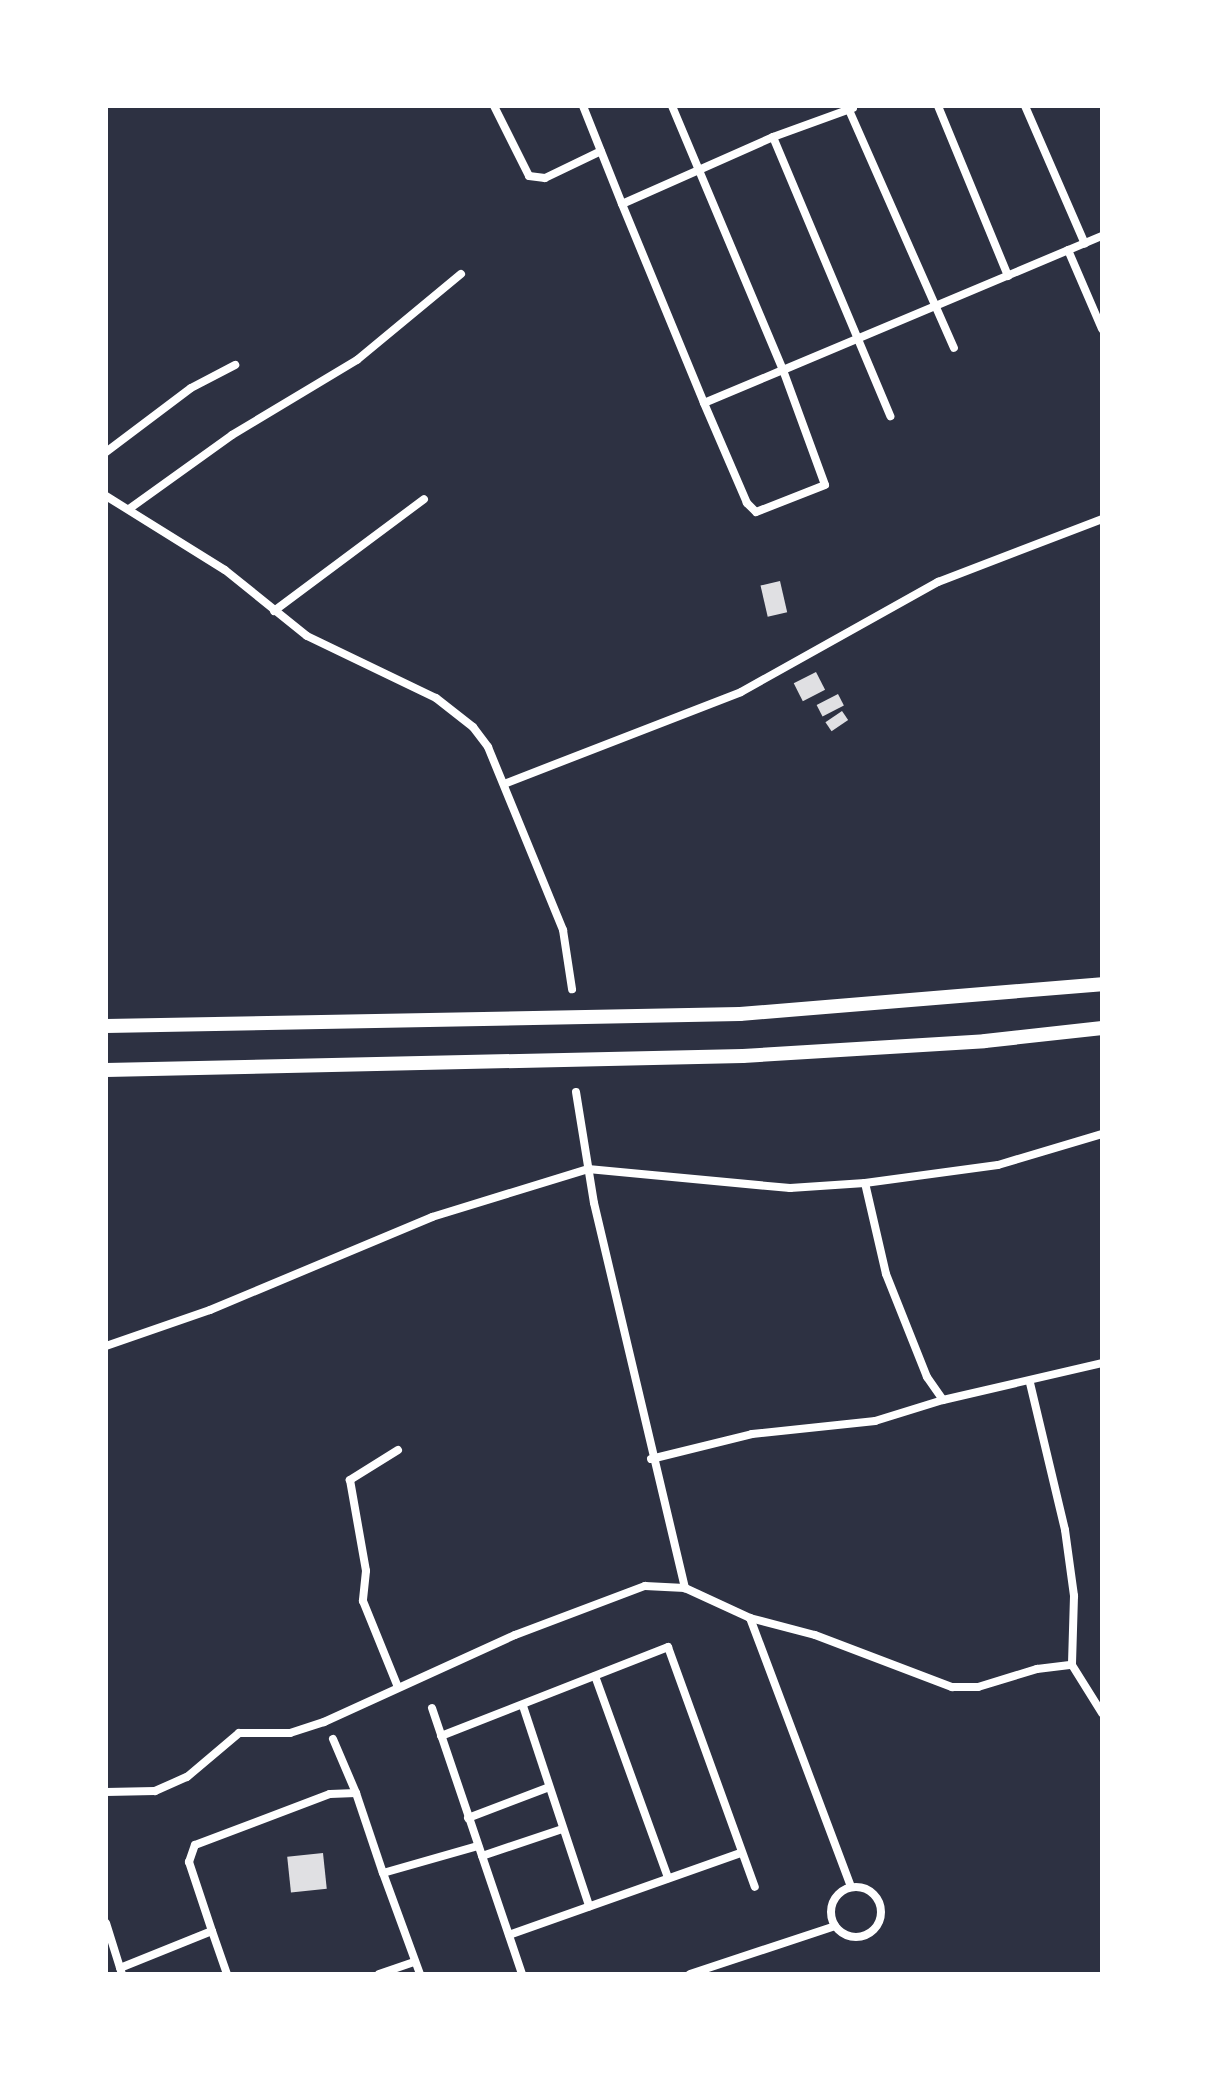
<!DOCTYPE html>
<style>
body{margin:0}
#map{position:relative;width:1208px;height:2080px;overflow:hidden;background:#2d3142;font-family:"Nunito Sans",sans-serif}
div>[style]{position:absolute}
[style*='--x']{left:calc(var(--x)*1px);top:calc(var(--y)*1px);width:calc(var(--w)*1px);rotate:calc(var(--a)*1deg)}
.building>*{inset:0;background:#e0e0e3;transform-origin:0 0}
.minor>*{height:8px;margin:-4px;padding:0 4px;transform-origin:4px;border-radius:4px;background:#fff}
.minor>.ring{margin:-4px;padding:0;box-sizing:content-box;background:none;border:8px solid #fff;border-radius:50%}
.motorway>*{height:14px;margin:-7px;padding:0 7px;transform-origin:7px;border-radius:7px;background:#fff}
span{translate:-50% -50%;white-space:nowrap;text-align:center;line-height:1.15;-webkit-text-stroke:6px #fff;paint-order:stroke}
.frame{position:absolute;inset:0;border:108px solid #fff;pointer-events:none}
</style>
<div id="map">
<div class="building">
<div style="left:780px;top:581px;width:32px;height:20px;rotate:77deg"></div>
<div style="left:816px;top:672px;width:20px;height:25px;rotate:63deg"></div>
<div style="left:838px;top:694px;width:13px;height:24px;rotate:63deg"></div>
<div style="left:842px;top:711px;width:11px;height:20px;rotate:56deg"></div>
<div style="left:323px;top:1853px;width:36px;height:36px;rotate:84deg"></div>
</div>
<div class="minor">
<div style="--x:494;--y:106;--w:78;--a:63.4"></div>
<div style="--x:529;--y:176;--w:16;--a:7"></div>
<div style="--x:545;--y:178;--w:62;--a:-25.7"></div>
<div style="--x:583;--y:106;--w:105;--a:68.3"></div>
<div style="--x:622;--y:204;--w:165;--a:-23.9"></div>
<div style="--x:773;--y:137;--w:85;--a:-19.9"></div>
<div style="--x:672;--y:106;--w:286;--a:67.2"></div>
<div style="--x:783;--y:370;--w:346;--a:-22.8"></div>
<div style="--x:938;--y:106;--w:184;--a:67.6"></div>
<div style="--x:1025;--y:106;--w:150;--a:66.5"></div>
<div style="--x:849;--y:110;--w:260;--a:66.2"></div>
<div style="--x:773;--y:137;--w:303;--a:67.2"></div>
<div style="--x:622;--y:204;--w:215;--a:67.6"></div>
<div style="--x:1068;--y:250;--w:86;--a:66.7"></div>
<div style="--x:783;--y:370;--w:122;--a:69.9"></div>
<div style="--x:825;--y:485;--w:74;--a:158.6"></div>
<div style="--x:756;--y:512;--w:13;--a:-135"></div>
<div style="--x:747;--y:503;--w:109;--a:-113.3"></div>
<div style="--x:704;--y:403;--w:86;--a:-22.7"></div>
<div style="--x:106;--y:452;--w:106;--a:-37"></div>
<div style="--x:191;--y:388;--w:50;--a:-27.6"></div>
<div style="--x:106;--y:496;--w:140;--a:31.9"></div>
<div style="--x:225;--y:570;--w:105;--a:38.8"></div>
<div style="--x:307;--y:636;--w:143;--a:25.7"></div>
<div style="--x:436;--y:698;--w:47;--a:38.1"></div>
<div style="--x:473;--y:727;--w:25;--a:53"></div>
<div style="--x:488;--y:747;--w:198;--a:67.7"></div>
<div style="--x:563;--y:930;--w:60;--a:81.3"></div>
<div style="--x:129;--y:509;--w:127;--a:-35.7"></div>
<div style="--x:232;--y:435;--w:146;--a:-31"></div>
<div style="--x:357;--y:360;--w:135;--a:-39.6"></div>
<div style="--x:274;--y:611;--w:187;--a:-36.7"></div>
<div style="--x:504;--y:784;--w:254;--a:-21.2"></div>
<div style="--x:741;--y:692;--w:226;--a:-29.2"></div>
<div style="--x:938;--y:582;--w:176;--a:-21"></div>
<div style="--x:576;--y:1092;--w:112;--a:80.8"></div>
<div style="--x:594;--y:1203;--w:396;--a:76.7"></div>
<div style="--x:865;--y:1183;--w:93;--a:77"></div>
<div style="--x:886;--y:1274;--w:111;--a:68.3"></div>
<div style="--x:927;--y:1377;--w:28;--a:55"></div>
<div style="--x:943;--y:1400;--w:163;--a:-13.1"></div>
<div style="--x:106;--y:1346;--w:110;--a:-19.1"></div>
<div style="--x:210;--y:1310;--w:241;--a:-22.7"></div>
<div style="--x:432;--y:1217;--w:163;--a:-17.1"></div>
<div style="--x:588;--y:1169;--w:203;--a:5.4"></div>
<div style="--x:790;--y:1188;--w:75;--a:-3.8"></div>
<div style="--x:865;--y:1183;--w:134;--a:-7.7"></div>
<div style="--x:998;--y:1165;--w:109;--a:-16.6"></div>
<div style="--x:1030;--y:1383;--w:151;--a:76.6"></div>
<div style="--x:1065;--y:1530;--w:67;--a:82.2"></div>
<div style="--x:1074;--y:1596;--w:69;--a:91.7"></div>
<div style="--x:398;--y:1450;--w:57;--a:148"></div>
<div style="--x:350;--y:1480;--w:92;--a:80"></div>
<div style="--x:366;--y:1571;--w:30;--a:96"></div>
<div style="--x:363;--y:1601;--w:93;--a:67.9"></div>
<div style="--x:651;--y:1459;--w:104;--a:-13.9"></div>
<div style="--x:752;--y:1434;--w:124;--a:-6"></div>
<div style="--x:875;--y:1421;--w:71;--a:-17.2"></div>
<div style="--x:750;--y:1618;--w:287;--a:69.4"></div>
<div style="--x:595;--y:1676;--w:215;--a:70.1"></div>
<div style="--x:523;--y:1706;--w:211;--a:71.7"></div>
<div style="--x:432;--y:1708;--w:281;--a:71.3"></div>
<div style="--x:441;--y:1736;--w:244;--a:-21.4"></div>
<div style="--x:668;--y:1647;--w:255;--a:70.1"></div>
<div style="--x:333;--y:1739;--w:59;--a:66.9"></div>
<div style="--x:106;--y:1792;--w:49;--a:-1.2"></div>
<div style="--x:155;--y:1791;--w:35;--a:-24"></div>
<div style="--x:187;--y:1777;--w:68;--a:-40.2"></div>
<div style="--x:239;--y:1733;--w:51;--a:0"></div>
<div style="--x:290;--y:1733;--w:36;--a:-18"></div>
<div style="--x:324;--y:1722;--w:210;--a:-24.5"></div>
<div style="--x:515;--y:1635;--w:139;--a:-20.7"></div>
<div style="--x:645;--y:1586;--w:40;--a:2.9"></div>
<div style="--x:685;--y:1588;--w:72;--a:24.8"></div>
<div style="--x:750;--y:1618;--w:67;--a:14.7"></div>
<div style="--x:815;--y:1635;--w:147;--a:20.8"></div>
<div style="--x:952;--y:1687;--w:26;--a:0"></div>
<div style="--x:978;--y:1687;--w:62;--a:-17"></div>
<div style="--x:1037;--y:1669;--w:35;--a:-7"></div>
<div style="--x:1072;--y:1665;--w:57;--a:58"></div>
<div style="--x:468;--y:1818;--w:85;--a:-20.8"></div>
<div style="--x:482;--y:1856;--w:84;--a:-18.6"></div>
<div class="ring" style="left:831px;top:1887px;width:42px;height:42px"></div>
<div style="--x:106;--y:1923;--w:53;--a:72.6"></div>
<div style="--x:212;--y:1931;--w:73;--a:-108.4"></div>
<div style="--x:189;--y:1862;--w:18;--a:-71"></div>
<div style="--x:195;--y:1845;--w:144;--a:-20.7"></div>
<div style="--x:330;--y:1794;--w:26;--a:-2"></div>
<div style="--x:356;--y:1793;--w:84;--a:71.4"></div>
<div style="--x:509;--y:1935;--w:246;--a:-19.5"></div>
<div style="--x:120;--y:1968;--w:99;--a:-21.9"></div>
<div style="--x:212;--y:1931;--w:46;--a:70.8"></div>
<div style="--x:379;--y:1974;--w:37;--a:-19"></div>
<div style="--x:420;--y:1974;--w:108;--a:-110.1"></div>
<div style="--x:383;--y:1873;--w:99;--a:-15.9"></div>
<div style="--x:690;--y:1974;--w:153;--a:-18.3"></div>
</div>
<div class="motorway">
<div style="--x:106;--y:1026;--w:634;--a:-1.08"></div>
<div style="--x:740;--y:1014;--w:363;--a:-4.7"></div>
<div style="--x:106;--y:1070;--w:637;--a:-1.26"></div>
<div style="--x:743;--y:1056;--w:242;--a:-3.5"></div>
<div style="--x:985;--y:1041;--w:118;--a:-6.3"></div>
</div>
<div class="frame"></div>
</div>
